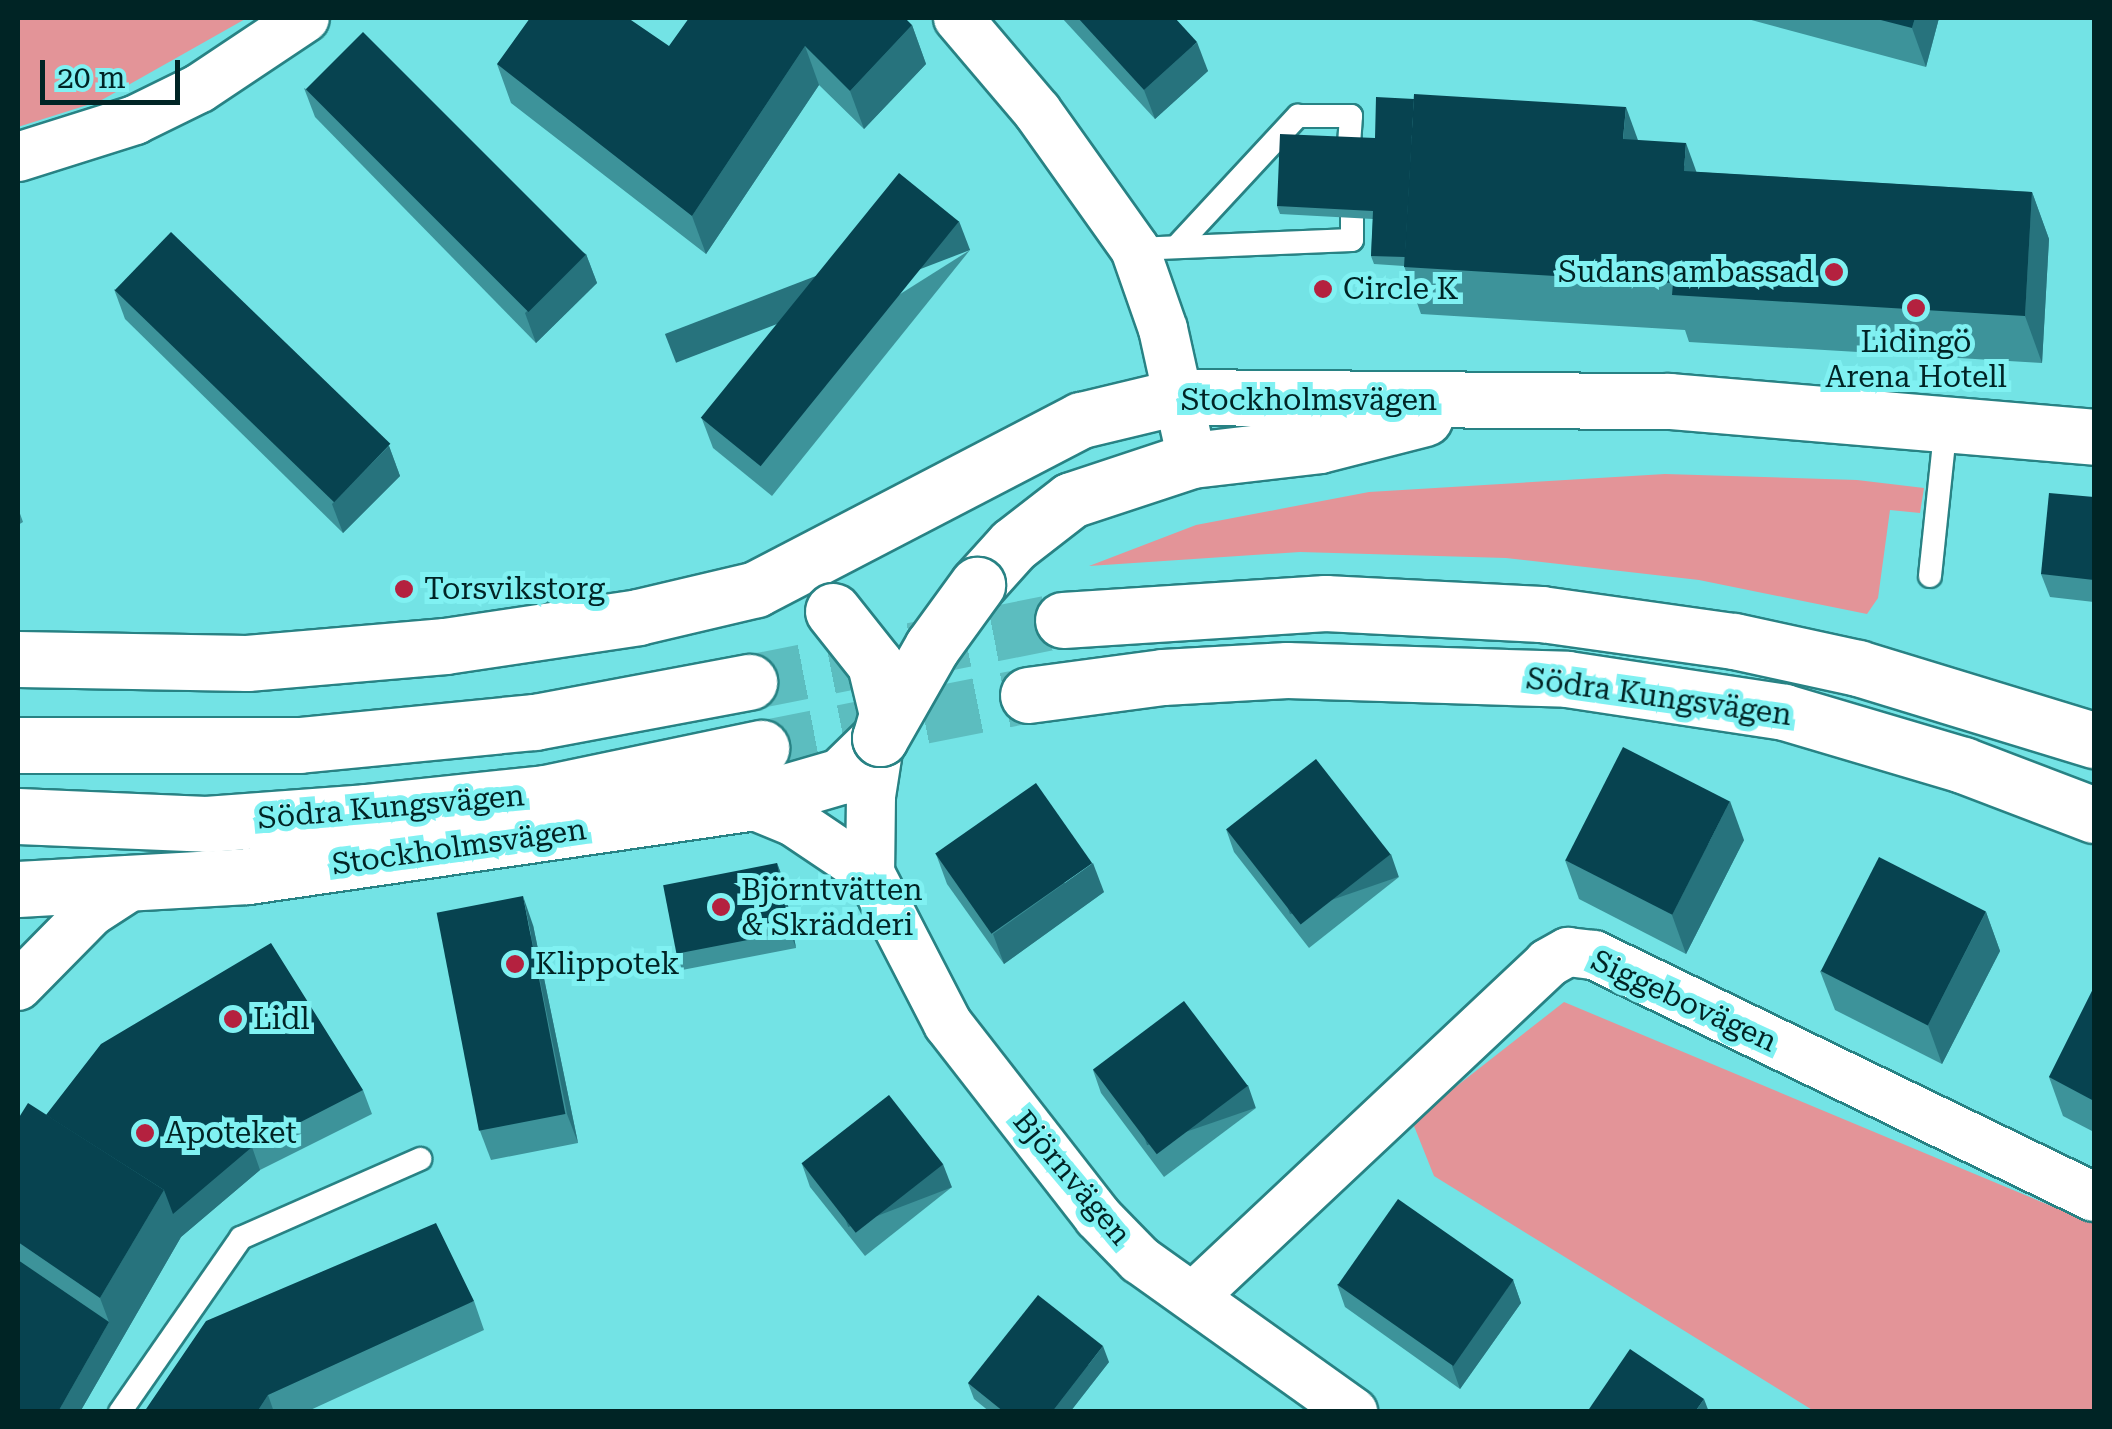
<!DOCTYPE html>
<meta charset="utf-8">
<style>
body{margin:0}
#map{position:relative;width:2112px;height:1429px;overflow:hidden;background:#73e3e5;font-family:"Roboto Serif",serif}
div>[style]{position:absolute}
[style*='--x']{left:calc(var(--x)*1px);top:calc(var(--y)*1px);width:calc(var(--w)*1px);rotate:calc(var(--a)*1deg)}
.green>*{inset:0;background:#e39498}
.primary-tunnel>*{height:55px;margin-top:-27.5px;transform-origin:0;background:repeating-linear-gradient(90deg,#5cbdbf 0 55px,transparent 0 83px)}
.roads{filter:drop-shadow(2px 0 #288284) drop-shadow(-2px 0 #288284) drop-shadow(0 2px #288284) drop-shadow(0 -2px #288284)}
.service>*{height:22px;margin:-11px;padding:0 11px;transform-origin:11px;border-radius:11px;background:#fff}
.minor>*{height:48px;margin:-24px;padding:0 24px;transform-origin:24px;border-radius:24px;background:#fff}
.tertiary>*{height:55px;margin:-27.5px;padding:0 27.5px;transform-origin:27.5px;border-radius:27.5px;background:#fff}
.primary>*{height:55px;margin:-27.5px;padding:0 27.5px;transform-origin:27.5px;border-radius:27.5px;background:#fff}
.bridges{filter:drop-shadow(2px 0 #288284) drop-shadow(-2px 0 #288284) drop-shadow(0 2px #288284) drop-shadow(0 -2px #288284)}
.tertiary-bridge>*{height:55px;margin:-27.5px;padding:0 27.5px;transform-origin:27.5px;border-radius:27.5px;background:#fff}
.wall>*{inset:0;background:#3d939a}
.shaded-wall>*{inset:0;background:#27737d;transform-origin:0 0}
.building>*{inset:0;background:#074350;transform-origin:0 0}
.dots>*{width:28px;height:28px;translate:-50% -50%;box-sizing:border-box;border:5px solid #80f1f2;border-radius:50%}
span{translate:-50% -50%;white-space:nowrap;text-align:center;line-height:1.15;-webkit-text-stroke:10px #80f1f2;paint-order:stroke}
.poi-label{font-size:30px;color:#002425}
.right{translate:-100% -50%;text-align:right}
.left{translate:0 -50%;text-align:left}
.street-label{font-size:30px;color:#002425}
.frame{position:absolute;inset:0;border:20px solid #002425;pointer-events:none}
.scale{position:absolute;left:40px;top:60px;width:140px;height:45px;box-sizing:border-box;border:5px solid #002425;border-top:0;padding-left:12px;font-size:30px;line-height:35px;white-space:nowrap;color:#002425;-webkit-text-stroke:8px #80f1f2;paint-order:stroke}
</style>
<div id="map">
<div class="green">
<div style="clip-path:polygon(18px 18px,247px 18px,100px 101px,18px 127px)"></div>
<div style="clip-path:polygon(1665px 474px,1857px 480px,1924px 488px,1920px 513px,1890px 510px,1878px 598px,1867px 614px,1699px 580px,1506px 558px,1300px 552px,1089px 566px,1196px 525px,1369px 492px)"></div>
<div style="clip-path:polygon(1564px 1002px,2094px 1224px,2094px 1411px,1814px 1411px,1434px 1176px,1412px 1121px)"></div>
</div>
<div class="primary-tunnel">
<div style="--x:749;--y:682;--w:320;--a:-11.2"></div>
<div style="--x:761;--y:748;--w:272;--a:-11.2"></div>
</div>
<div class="roads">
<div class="service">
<div style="--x:1177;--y:246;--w:178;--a:-47.1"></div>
<div style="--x:1298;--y:116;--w:53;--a:0"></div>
<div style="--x:1351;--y:116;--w:30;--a:94"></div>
<div style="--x:1135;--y:249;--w:217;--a:-2.4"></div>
<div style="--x:1352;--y:240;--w:23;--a:-90"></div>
<div style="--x:1930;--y:576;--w:153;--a:-84"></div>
<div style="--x:120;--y:1412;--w:212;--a:-55.2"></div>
<div style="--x:241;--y:1238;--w:196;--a:-23.8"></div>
</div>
<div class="minor">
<div style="--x:958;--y:18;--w:122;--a:49.7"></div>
<div style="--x:1037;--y:111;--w:169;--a:54.6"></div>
<div style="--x:1135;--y:249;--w:85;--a:70.7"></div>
<div style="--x:1163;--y:329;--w:134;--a:77.5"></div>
<div style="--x:18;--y:157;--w:123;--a:-17.5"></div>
<div style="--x:135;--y:120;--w:72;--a:-26.2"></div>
<div style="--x:200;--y:88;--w:126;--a:-33.7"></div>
<div style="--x:880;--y:738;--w:59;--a:98.8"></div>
<div style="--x:871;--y:796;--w:77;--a:90.7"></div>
<div style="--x:870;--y:873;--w:170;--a:62.7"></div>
<div style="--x:948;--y:1024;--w:244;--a:52.1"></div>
<div style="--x:1098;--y:1217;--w:60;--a:45.7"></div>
<div style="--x:1140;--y:1260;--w:262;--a:35.5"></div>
<div style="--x:748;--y:803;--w:50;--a:22.4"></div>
<div style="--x:794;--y:822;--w:92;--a:33.9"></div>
<div style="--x:18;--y:986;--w:104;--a:-45.4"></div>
<div style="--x:91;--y:912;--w:51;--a:-33.1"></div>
<div style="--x:1195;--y:1295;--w:485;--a:-43.2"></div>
<div style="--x:1548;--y:963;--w:23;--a:-29"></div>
<div style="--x:1568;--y:952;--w:26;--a:7"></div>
<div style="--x:1594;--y:955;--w:555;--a:25.83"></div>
</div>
<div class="tertiary">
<div style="--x:977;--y:585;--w:54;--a:-48"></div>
<div style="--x:1013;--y:545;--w:73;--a:-37.8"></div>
<div style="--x:1071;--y:500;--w:127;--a:-18.3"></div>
<div style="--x:1192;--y:460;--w:128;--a:-6.7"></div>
<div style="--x:1319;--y:445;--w:109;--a:-14.3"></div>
<div style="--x:18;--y:659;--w:229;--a:1"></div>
<div style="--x:247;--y:663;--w:199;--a:-4.9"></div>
<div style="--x:445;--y:646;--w:195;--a:-8.5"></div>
<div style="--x:638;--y:617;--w:121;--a:-13.3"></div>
<div style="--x:756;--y:589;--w:366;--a:-27.5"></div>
<div style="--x:1081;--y:420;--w:99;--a:-13.5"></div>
<div style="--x:1177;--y:397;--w:492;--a:0.5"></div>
<div style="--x:1669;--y:401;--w:427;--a:4.8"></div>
<div style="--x:18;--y:889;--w:230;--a:-3.2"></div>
<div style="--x:248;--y:876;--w:505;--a:-8.31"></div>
<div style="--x:748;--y:803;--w:97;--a:-16.2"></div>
<div style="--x:841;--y:776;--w:54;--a:-44.3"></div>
</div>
<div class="primary">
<div style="--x:1063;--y:620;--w:263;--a:-3.7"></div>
<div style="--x:1325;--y:603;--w:216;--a:2.9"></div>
<div style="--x:1541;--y:614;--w:195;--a:8"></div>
<div style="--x:1734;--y:641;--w:127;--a:12.3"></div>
<div style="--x:1858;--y:668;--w:247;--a:17"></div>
<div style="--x:1028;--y:695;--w:136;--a:-7.6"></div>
<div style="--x:1163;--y:677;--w:124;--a:-3.2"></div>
<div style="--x:1287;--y:670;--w:280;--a:1.8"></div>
<div style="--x:1567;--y:679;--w:219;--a:8.6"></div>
<div style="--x:1784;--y:712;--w:187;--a:16.5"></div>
<div style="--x:1963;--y:765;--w:140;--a:20.9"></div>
<div style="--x:18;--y:745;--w:281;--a:0"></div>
<div style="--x:299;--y:745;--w:237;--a:-5.6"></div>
<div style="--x:535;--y:722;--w:218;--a:-10.6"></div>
<div style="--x:18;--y:816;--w:188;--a:2.4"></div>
<div style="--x:206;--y:824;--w:159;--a:-4.3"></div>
<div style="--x:365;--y:812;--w:181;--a:-6"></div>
<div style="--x:545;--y:793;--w:221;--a:-11.8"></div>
</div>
</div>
<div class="bridges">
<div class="tertiary-bridge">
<div style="--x:833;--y:611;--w:68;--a:51.6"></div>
<div style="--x:875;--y:664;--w:51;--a:76.5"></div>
<div style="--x:887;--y:714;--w:25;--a:106"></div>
<div style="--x:880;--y:738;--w:105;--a:-60.3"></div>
<div style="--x:932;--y:647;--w:77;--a:-54"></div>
</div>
</div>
<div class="wall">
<div style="clip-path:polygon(1062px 18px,1175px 18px,1208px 71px,1155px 119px)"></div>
<div style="clip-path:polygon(1744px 18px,1939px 18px,1926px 67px)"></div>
<div style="clip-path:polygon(912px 25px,926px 64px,864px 129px,819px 85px,706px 254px,511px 103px,497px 64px)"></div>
<div style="clip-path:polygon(304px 88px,586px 254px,597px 283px,536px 343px,315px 117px)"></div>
<div style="clip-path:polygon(1375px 138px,1638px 140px,1696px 172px,2032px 192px,2049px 239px,2042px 363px,1689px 342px,1685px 330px,1421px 314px,1404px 266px,1374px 264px,1371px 256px,1373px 219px,1280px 214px,1277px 206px)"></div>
<div style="clip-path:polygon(970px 250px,772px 496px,713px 448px,702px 419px)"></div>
<div style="clip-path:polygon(114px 289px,389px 446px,400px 476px,343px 533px,125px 319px)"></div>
<div style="clip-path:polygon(2094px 497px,2094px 602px,2050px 597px,2041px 574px)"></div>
<div style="clip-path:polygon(18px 508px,23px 522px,18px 525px)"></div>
<div style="clip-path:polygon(1226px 829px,1399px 877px,1309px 948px,1234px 852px)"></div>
<div style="clip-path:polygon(1744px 840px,1686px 954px,1579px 899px,1565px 860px)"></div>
<div style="clip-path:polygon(936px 854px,1104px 892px,1004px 964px,947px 884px)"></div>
<div style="clip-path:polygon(777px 863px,783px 879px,796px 948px,682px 970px,677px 954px)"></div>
<div style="clip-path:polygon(1986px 912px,2000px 951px,1942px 1064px,1835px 1010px,1820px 971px)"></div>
<div style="clip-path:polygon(533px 925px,578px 1143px,491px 1160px,480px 1131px)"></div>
<div style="clip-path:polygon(2094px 987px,2094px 1132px,2063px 1116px,2049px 1077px)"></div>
<div style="clip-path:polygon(1093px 1070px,1256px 1108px,1164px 1177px,1101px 1093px)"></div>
<div style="clip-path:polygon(363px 1090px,372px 1114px,260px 1170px,181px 1237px,80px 1412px,18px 1412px,18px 1119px)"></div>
<div style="clip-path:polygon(802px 1164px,952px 1187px,865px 1256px,810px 1187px)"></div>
<div style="clip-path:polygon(1513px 1280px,1521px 1303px,1460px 1389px,1345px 1307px,1337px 1284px)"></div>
<div style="clip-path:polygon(474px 1301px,484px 1330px,306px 1412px,144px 1412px)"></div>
<div style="clip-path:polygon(1109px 1362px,1070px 1412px,990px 1412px,974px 1399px,968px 1383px)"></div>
</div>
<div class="shaded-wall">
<div style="clip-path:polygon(1915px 18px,1939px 18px,1926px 67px,1912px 28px)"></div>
<div style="clip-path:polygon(912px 25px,926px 64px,864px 129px,850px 91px)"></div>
<div style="clip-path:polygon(1197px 42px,1208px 71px,1155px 119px,1144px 90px)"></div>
<div style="clip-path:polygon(805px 46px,819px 85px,706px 254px,692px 216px)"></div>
<div style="clip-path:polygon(1626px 107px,1643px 154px,1623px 139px)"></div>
<div style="clip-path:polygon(1686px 143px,1703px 190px,1684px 171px)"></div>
<div style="clip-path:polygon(2032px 192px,2049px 239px,2042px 363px,2025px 316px)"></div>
<div style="left:959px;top:221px;width:31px;height:315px;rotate:69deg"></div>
<div style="clip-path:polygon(586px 254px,597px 283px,536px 343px,525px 313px)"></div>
<div style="clip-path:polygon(389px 446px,400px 476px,343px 533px,332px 504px)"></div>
<div style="clip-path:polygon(1730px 801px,1744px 840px,1686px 954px,1672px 915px)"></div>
<div style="left:1391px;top:854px;width:24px;height:115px;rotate:71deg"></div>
<div style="clip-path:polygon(777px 863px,783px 879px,796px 948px,790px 932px)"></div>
<div style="clip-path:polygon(1093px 863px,1104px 892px,1004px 964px,993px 934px)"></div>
<div style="clip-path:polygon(523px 896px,533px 925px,578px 1143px,567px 1114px)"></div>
<div style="clip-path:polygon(1986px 912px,2000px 951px,1942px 1064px,1928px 1025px)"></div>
<div style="left:1248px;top:1085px;width:24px;height:115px;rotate:71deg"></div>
<div style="clip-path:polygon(252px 1147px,260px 1170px,181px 1237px,80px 1412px,58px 1412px,109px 1322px,100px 1298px,164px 1190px)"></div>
<div style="left:943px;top:1164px;width:25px;height:111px;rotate:69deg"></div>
<div style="clip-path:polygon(1513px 1280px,1521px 1303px,1460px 1389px,1452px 1366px)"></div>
<div style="clip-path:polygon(1103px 1346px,1109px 1362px,1070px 1412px,1052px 1412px)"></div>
<div style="clip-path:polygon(268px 1395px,274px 1412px,257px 1412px)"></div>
<div style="clip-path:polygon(1704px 1399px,1709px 1412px,1695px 1412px)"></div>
</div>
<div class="building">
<div style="clip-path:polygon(530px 18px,628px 18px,669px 46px,689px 18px,905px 18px,912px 25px,850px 91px,805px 46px,692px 216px,497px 64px)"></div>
<div style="clip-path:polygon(1078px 18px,1175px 18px,1197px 42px,1144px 90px)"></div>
<div style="clip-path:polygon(1873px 18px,1915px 18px,1912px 28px)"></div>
<div style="left:363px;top:32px;width:315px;height:81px;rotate:45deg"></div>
<div style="clip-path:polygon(1414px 94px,1626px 107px,1623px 139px,1686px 143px,1684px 171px,2032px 192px,2025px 316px,1672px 295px,1673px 283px,1404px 267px)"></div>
<div style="clip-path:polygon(1376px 97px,1414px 99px,1405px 257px,1371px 256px,1373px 211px,1277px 206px,1280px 134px,1375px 138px)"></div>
<div style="left:899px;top:173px;width:77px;height:315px;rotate:39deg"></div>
<div style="left:171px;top:232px;width:305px;height:81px;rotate:44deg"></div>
<div style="clip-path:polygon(2049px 493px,2094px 497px,2094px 580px,2041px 574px)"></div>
<div style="left:1623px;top:747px;width:120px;height:127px;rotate:27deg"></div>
<div style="left:1316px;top:759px;width:121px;height:114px;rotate:52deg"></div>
<div style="left:1036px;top:783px;width:98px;height:123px;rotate:55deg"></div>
<div style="left:1879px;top:857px;width:120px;height:128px;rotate:27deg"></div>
<div style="left:777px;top:863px;width:70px;height:116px;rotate:79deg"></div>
<div style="left:523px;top:896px;width:222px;height:88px;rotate:79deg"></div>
<div style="clip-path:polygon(271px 943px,363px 1090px,252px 1147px,173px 1214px,164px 1190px,46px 1115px,101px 1044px)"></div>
<div style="clip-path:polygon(2094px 987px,2094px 1101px,2049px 1077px)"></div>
<div style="left:1184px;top:1001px;width:106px;height:114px;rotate:53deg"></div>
<div style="left:889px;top:1095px;width:88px;height:111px;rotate:52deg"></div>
<div style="clip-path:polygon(28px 1103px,164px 1190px,100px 1298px,18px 1242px,18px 1119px)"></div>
<div style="left:1398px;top:1199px;width:141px;height:105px;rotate:35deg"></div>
<div style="clip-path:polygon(436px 1223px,474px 1301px,268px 1395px,257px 1412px,144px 1412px,206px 1321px)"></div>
<div style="clip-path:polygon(18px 1260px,109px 1322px,58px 1412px,18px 1412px)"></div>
<div style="clip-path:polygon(1038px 1295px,1103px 1346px,1052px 1412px,1004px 1412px,968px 1383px)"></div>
<div style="clip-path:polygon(1630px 1349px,1704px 1399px,1695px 1412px,1587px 1412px)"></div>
</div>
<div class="dots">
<div style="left:1834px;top:272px;background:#b4213f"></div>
<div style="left:1323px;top:289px;background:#b4213f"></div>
<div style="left:1916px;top:308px;background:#b4213f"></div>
<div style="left:404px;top:589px;background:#b4213f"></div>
<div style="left:721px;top:907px;background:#b4213f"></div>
<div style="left:515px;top:964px;background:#b4213f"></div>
<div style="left:233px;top:1019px;background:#b4213f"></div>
<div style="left:145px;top:1133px;background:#b4213f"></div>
</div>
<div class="poi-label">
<span class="right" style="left:1814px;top:272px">Sudans ambassad</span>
<span class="left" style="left:1343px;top:289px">Circle K</span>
<span style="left:1916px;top:359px">Lidingö<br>Arena Hotell</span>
<span class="left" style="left:424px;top:589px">Torsvikstorg</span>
<span class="left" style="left:741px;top:907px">Björntvätten<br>&amp; Skrädderi</span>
<span class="left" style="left:535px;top:964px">Klippotek</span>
<span class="left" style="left:253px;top:1019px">Lidl</span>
<span class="left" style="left:165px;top:1133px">Apoteket</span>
</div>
<div class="street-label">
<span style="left:1309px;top:400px">Stockholmsvägen</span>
<span style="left:1659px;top:697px;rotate:8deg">Södra Kungsvägen</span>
<span style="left:391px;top:807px;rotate:-5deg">Södra Kungsvägen</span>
<span style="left:459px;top:847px;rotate:-8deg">Stockholmsvägen</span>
<span style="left:1684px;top:1001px;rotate:25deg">Siggebovägen</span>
<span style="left:1072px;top:1178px;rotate:50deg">Björnvägen</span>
</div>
<div class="frame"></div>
<div class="scale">20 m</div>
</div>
